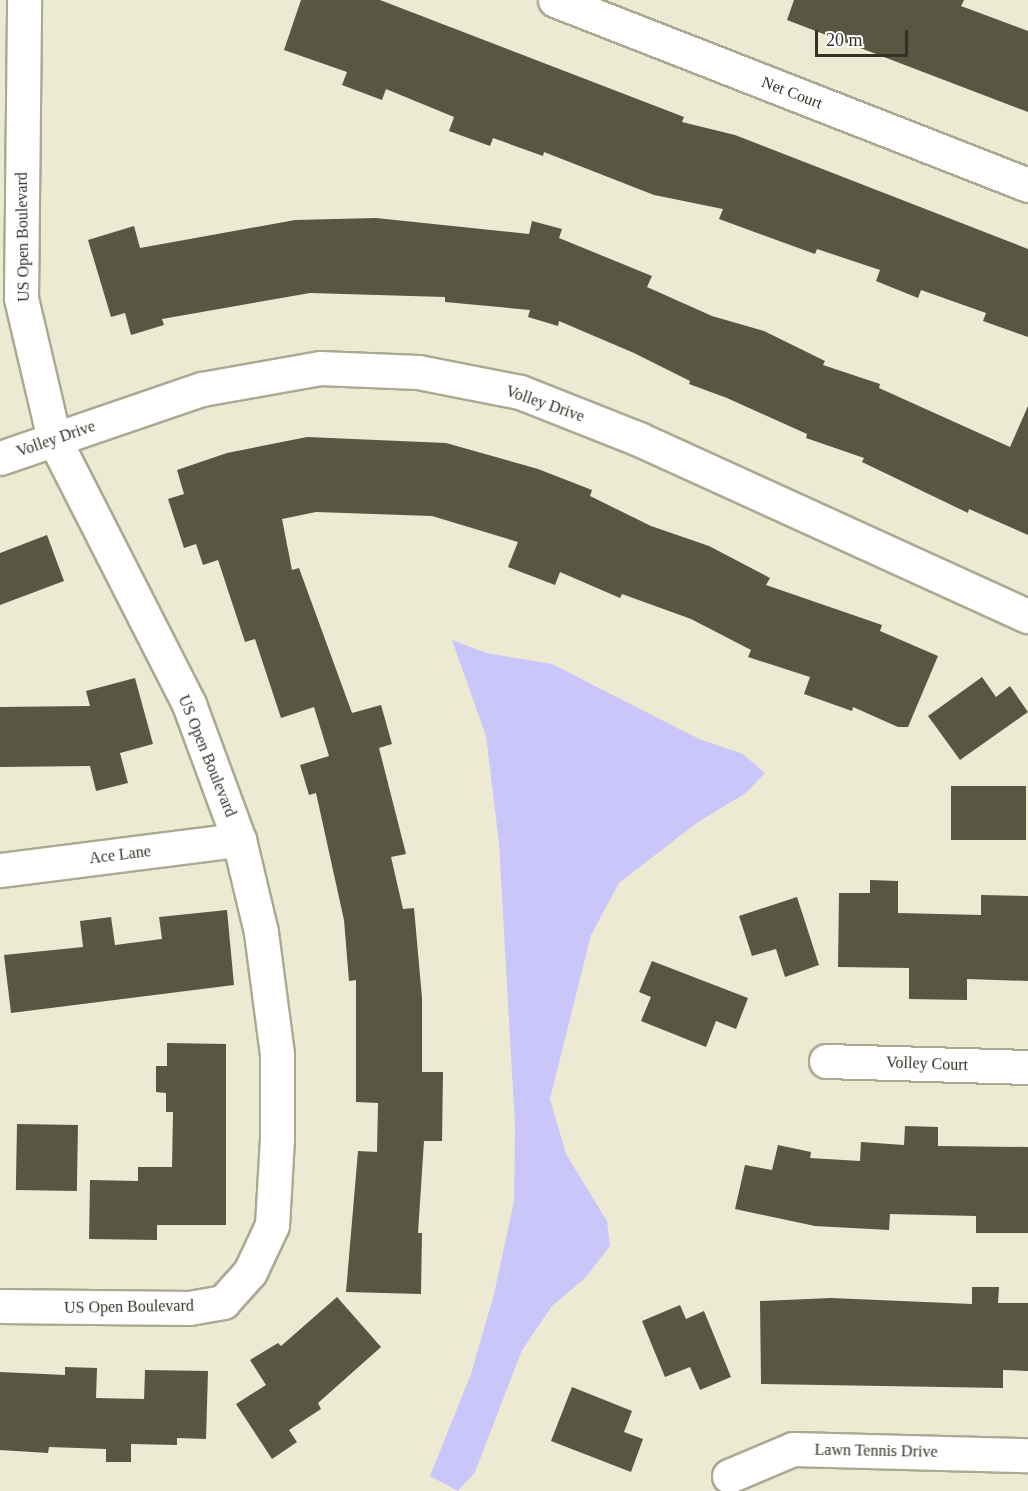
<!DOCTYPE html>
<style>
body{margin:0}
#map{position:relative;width:1028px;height:1491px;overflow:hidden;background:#edead3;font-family:"Times New Roman",serif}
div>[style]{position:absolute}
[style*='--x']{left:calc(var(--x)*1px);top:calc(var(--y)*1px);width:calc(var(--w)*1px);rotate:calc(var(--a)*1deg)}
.water>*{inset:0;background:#cbc6fa}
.building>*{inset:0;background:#595642;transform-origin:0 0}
.roads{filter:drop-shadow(2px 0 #aba992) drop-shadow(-2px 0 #aba992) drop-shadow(0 2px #aba992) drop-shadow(0 -2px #aba992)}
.minor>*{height:33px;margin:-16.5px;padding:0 16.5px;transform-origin:16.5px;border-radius:16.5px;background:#fff}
span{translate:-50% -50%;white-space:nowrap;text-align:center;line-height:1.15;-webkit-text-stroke:6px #fff;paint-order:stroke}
.street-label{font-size:16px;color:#333229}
.scale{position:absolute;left:815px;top:30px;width:93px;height:27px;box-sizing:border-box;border:3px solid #333229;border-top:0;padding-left:8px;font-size:18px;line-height:21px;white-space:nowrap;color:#333229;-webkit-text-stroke:4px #fff;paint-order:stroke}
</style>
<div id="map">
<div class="water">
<div style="clip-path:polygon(452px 640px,486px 653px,552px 664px,699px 739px,743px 754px,765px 773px,746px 793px,698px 822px,619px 883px,591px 935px,550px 1099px,566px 1154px,607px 1221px,610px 1246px,586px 1277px,552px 1306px,522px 1350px,475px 1472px,458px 1491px,430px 1476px,471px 1374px,494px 1294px,514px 1201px,515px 1126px,499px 843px,486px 736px)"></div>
</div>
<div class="building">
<div style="clip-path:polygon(301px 0,380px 0,684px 117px,682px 122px,735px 135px,1028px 249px,1028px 337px,983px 321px,986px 313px,921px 290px,918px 298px,876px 281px,880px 270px,817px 249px,815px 254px,719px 219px,723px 209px,654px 195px,544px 152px,543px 156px,493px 138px,490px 146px,449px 131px,454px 117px,386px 89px,382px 100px,342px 85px,347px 72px,284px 50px)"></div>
<div style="clip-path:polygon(794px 0,964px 0,961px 6px,1028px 31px,1028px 112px,787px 20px)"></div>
<div style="clip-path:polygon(376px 218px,529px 234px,532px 221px,562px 229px,559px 238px,652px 276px,647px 287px,712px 316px,764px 331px,825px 361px,823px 365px,880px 384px,879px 388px,1010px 447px,1028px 406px,1028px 535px,969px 509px,968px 513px,862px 462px,864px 458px,806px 438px,807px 434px,727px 398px,689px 384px,690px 381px,634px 353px,559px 321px,558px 326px,528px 317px,530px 310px,445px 302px,445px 297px,310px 293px,162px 319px,164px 325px,131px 335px,125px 313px,111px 317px,88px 240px,134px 226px,140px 248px,295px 220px)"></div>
<div style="clip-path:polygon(307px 437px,446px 443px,538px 469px,592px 490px,590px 496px,651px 526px,709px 546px,770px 578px,766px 585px,882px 625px,880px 631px,938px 656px,908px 727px,898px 727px,853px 707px,852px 711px,804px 694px,810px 677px,748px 657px,751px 650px,691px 619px,622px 594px,620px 598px,560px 572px,555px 585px,508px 567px,518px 542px,432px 516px,316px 512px,282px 519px,292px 570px,299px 568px,352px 713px,381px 705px,392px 744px,379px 748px,406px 854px,391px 857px,403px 909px,414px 908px,422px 998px,422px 1072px,443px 1072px,442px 1141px,424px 1141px,418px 1233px,422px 1233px,421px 1294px,346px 1292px,358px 1151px,377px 1152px,378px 1103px,356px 1102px,356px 980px,349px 981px,344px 920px,316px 793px,309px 795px,300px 765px,329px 756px,314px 707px,281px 718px,255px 639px,245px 642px,218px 560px,203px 565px,196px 544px,184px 548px,168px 499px,184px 494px,177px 470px,227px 453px)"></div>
<div style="clip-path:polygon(47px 535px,64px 581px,0 605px,0 553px)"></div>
<div style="clip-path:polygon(982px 677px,996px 697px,1010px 686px,1028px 712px,960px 760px,928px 716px)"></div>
<div style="clip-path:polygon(135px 678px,153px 744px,120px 753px,128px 783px,96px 791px,90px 766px,0 767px,0 707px,90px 706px,86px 691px)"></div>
<div style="left:951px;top:786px;width:75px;height:54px"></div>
<div style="clip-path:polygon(870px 880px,898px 881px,898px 913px,981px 915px,981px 895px,1028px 896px,1028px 981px,967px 979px,967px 1000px,909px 999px,909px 968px,838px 967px,839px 893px,870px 893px)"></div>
<div style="clip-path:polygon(797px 897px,819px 965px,785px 977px,776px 949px,752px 956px,739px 916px)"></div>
<div style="clip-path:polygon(227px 910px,234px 985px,11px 1013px,4px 955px,83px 947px,80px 921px,111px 917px,115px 945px,162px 939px,159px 917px)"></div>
<div style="clip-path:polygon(652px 961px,748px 998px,736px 1029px,716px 1021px,706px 1047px,641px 1021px,651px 997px,639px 992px)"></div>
<div style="clip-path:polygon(167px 1043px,226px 1044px,226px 1225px,157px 1225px,157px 1240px,89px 1239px,90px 1180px,138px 1181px,138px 1167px,172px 1167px,173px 1112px,166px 1112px,166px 1093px,156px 1092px,156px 1066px,167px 1066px)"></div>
<div style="left:17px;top:1124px;width:61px;height:66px;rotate:1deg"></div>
<div style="clip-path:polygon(905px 1126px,938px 1127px,938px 1146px,1028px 1147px,1028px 1233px,976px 1233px,976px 1216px,890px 1214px,889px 1230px,815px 1226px,735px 1209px,745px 1165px,772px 1170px,778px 1145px,811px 1152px,810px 1158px,860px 1161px,861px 1142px,904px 1145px)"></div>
<div style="clip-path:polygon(972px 1287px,999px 1287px,998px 1303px,1028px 1303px,1028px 1371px,1003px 1370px,1003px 1388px,761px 1384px,760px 1301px,831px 1298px,972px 1304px)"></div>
<div style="clip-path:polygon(337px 1297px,381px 1347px,318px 1403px,321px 1409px,289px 1430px,297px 1442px,272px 1459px,236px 1404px,266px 1385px,250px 1360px,278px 1343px,281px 1346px)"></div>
<div style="clip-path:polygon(680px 1305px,686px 1319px,704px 1311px,731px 1377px,700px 1390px,690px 1367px,665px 1377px,642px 1321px)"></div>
<div style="clip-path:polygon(65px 1367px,97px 1368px,96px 1398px,144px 1399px,145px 1370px,208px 1371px,206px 1439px,177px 1438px,177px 1445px,131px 1444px,131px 1462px,106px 1462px,106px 1449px,49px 1447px,48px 1453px,0 1450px,0 1372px,65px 1375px)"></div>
<div style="clip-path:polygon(572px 1387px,632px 1411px,624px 1432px,643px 1439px,631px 1472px,551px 1441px)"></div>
</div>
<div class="roads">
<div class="minor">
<div style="--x:555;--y:0;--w:508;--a:21.36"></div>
<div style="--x:0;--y:458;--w:213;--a:-18.9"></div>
<div style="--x:202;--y:389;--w:120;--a:-10.1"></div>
<div style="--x:320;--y:368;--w:98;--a:2.3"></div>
<div style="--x:418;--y:372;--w:104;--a:11.1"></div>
<div style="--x:520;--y:392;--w:128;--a:21.6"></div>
<div style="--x:639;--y:439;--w:427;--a:24.5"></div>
<div style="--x:0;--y:870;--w:241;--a:-7.2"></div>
<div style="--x:826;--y:1061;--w:202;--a:1.7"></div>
<div style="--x:0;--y:1306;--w:189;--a:0.6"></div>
<div style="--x:189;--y:1308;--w:35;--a:-10"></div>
<div style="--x:223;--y:1302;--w:40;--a:-48"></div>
<div style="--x:250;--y:1272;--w:52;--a:-64.9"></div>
<div style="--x:272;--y:1225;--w:87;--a:-86.7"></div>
<div style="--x:277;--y:1138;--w:84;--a:-90"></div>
<div style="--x:277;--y:1054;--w:123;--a:-97.5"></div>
<div style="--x:261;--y:932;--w:95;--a:-103.4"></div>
<div style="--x:239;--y:840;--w:145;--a:-110.2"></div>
<div style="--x:189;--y:704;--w:297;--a:-117"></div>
<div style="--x:54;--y:439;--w:145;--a:-103.2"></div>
<div style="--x:21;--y:298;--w:298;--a:-89.4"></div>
<div style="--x:729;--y:1476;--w:69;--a:-22.9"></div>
<div style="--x:793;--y:1449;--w:235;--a:1.5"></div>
</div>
</div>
<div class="street-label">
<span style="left:792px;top:93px;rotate:21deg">Net Court</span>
<span style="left:23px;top:237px;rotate:-91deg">US Open Boulevard</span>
<span style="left:545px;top:404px;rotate:19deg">Volley Drive</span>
<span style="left:56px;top:439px;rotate:-19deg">Volley Drive</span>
<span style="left:207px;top:756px;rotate:68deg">US Open Boulevard</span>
<span style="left:120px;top:855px;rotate:-7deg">Ace Lane</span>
<span style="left:927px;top:1064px;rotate:2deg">Volley Court</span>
<span style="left:129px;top:1307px;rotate:-1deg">US Open Boulevard</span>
<span style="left:876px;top:1451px;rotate:1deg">Lawn Tennis Drive</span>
</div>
<div class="scale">20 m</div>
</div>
